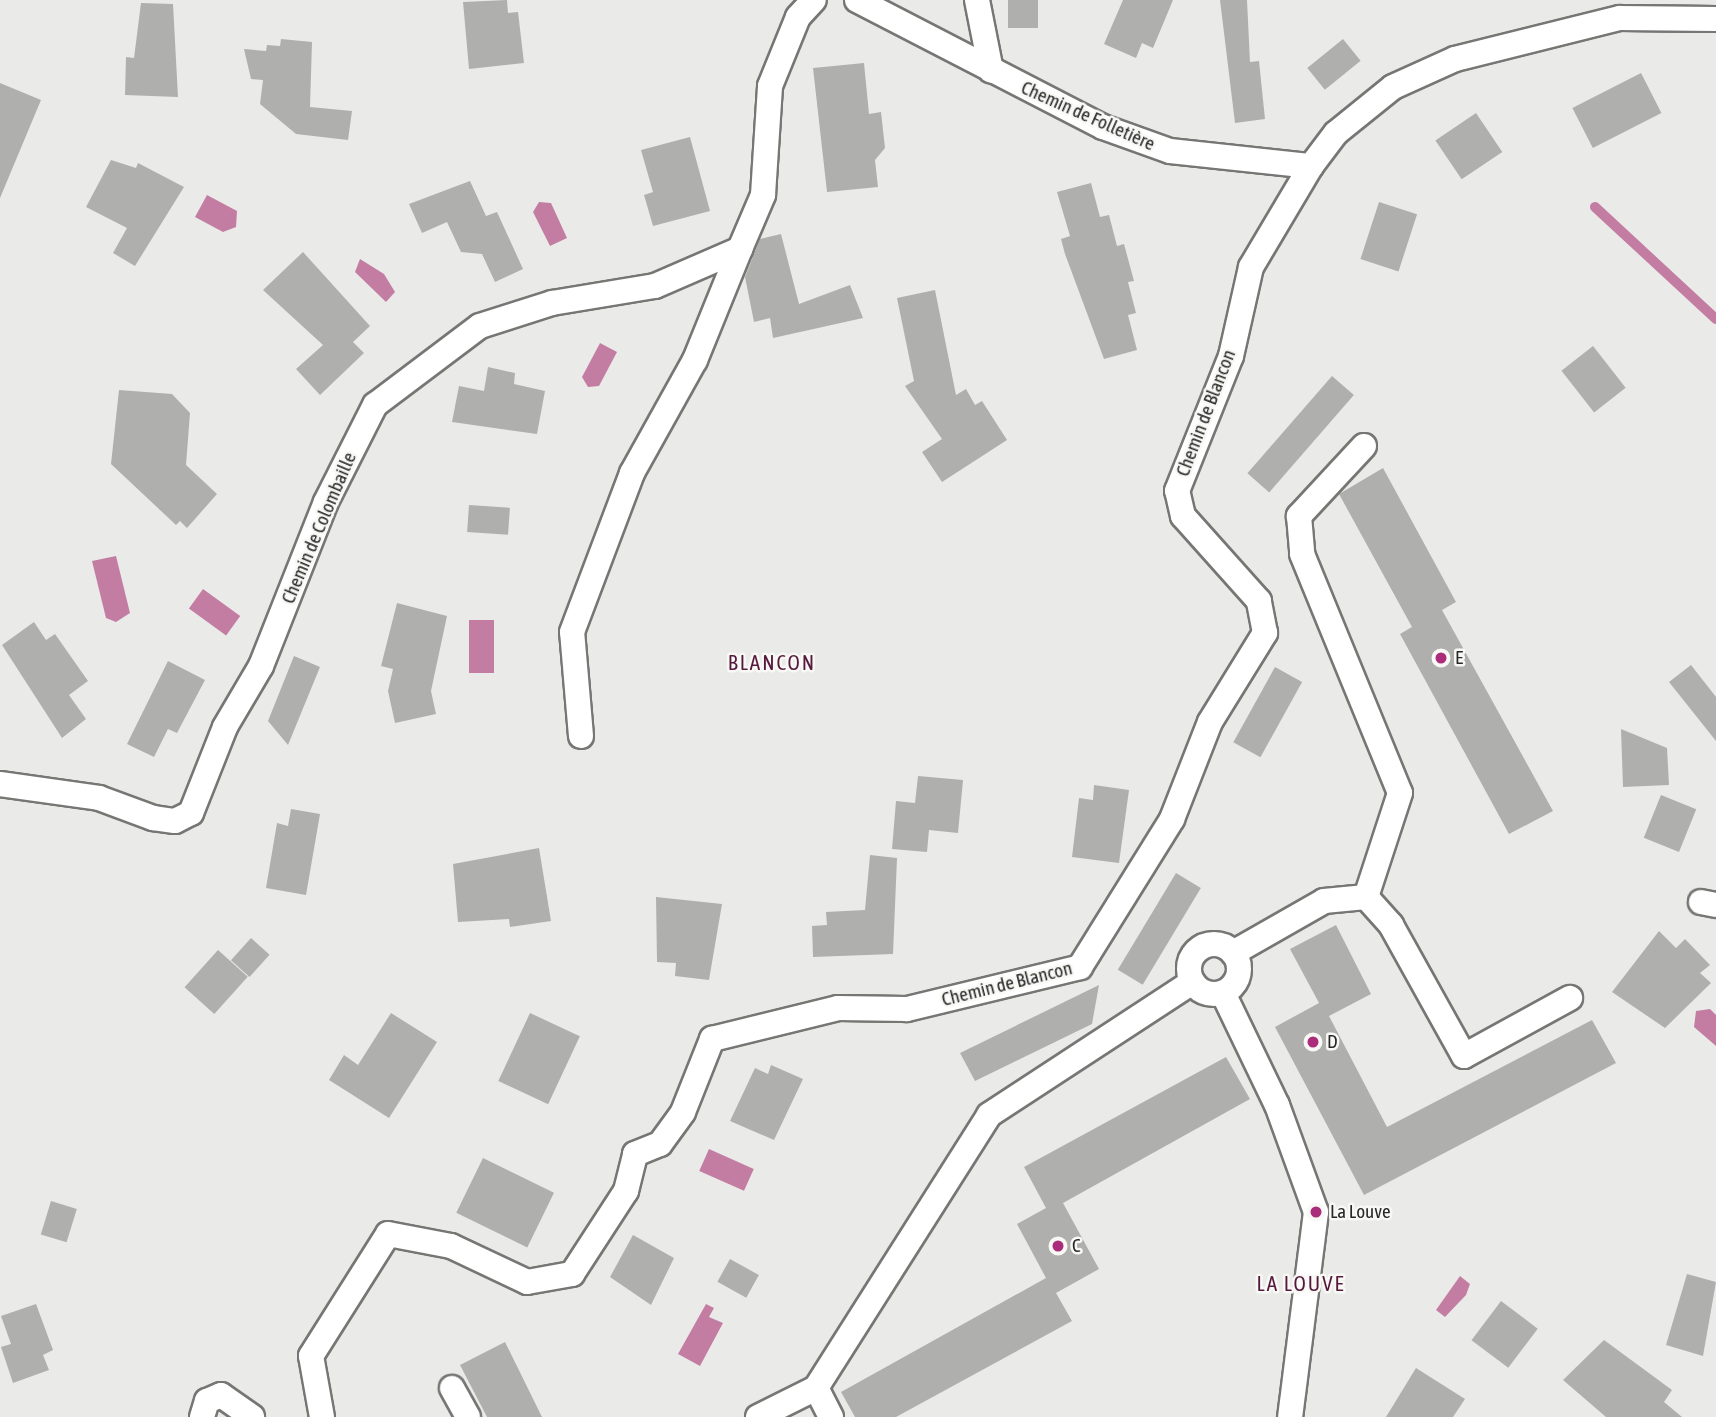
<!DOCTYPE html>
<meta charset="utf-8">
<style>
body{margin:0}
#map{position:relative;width:1716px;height:1417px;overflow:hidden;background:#eaebe8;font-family:"Asap Condensed",sans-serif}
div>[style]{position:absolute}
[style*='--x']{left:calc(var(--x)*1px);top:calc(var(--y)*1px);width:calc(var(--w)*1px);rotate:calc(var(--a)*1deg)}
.water>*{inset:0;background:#c47da2;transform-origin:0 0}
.stream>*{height:10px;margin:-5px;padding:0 5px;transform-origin:5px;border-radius:5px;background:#c47da2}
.building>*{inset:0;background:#afb0ad;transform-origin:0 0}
.roads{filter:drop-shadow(2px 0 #767774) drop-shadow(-2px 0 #767774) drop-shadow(0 2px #767774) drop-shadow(0 -2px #767774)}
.minor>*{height:24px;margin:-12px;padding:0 12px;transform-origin:12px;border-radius:12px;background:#fff}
.minor>.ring{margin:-12px;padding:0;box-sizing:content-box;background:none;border:24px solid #fff;border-radius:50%}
.dots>*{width:19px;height:19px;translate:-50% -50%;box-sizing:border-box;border:4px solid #f8f8f5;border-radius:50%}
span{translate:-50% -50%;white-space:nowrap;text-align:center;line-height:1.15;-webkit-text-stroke:5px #f8f8f5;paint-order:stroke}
.street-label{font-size:19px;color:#282827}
.poi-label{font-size:19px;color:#282827}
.left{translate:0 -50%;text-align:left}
.neighbourhood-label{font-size:21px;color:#56193d;letter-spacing:2px}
</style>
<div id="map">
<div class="water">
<div style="clip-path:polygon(207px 195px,237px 211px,236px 227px,223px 232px,195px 217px)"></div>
<div style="clip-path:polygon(539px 202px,551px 203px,567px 238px,550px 246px,533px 212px)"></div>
<div style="clip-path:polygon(360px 259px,384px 274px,395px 292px,386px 302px,355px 272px)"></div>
<div style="clip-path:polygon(600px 343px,617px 352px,599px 386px,588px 387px,582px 377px)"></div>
<div style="clip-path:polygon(116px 556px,130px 613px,116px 622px,106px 618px,92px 561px)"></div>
<div style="left:203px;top:589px;width:46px;height:24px;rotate:36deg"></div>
<div style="left:469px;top:620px;width:25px;height:53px"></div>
<div style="clip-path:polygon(1710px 1009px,1716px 1015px,1716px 1046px,1694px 1027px,1696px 1011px)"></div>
<div style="left:709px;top:1149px;width:49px;height:24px;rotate:24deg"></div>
<div style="clip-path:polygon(1460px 1276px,1470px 1284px,1466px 1295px,1445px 1317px,1436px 1310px)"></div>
<div style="clip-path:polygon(706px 1304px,714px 1308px,709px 1317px,723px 1323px,700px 1366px,678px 1354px)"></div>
</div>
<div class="stream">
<div style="--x:1595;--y:207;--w:165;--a:42.8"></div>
</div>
<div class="building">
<div style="clip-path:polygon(507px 0,508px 13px,518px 12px,524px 63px,469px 69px,463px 2px)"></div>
<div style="left:1008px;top:0;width:30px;height:28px"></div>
<div style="clip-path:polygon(1123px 0,1173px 0,1153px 48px,1142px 43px,1136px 58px,1104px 44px)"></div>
<div style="clip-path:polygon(1220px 0,1247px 0,1250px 62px,1259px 61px,1265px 119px,1235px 123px)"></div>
<div style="clip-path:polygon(141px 3px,173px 4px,178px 97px,125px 95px,126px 57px,134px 58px)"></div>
<div style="clip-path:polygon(281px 39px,312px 42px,310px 107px,352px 111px,348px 140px,296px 134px,260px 104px,263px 80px,251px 79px,244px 49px,266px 51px,267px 45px,280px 46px)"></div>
<div style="left:1343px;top:39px;width:28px;height:46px;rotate:51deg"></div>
<div style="clip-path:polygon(864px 63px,869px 114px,881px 112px,885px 148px,875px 160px,878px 187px,827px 192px,813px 68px)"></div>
<div style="left:1641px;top:73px;width:45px;height:77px;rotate:63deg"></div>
<div style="clip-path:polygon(0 83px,41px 100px,0 198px)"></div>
<div style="left:1476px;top:113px;width:47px;height:49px;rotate:56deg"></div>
<div style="clip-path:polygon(690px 137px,710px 211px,653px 226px,644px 195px,653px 192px,641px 150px)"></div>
<div style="clip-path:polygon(111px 160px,136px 168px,138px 163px,184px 187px,135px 266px,113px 253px,127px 228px,86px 207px)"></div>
<div style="clip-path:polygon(470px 181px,486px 216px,497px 212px,523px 269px,495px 282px,482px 254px,461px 252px,447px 222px,422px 233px,409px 204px)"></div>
<div style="clip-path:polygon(1091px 183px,1100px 217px,1109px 215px,1117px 246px,1124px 244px,1134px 281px,1128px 282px,1136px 313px,1128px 315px,1137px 350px,1104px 359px,1065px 254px,1061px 239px,1070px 236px,1057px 192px)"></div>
<div style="left:1379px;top:202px;width:40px;height:60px;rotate:18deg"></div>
<div style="clip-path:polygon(781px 234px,799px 304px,850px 285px,863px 318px,773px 338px,770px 318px,754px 322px,745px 277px,760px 239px)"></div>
<div style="clip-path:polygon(303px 252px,370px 326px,353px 342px,364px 353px,320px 395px,296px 369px,323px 345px,263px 290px)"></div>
<div style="clip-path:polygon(935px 290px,956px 395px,966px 389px,975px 405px,982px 401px,1007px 440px,942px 482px,922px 452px,942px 439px,905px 386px,914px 381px,897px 298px)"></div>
<div style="left:1593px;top:346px;width:53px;height:40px;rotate:52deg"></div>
<div style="clip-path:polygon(488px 367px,515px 373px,514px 384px,545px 391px,537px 434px,452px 422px,459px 386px,484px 391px)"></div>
<div style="left:1332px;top:376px;width:29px;height:129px;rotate:41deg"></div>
<div style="clip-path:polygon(119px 390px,172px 394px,190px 413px,186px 465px,217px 494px,187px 528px,180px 521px,176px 525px,111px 464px)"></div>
<div style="clip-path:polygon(1383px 468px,1456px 602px,1442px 610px,1553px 811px,1509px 834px,1400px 634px,1412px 627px,1339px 494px)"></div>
<div style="left:469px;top:505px;width:41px;height:27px;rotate:4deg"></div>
<div style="clip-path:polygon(397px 603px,447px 616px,431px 691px,436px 714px,395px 723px,388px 691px,393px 669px,381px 666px)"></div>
<div style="clip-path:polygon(34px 622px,46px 640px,55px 634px,88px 681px,69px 695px,86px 719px,62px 738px,2px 645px)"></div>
<div style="clip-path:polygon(294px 656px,320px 667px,288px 745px,268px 721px)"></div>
<div style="clip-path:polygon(168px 661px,205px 680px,177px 733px,168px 729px,154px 757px,127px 744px)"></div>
<div style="clip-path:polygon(1691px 665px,1716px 697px,1716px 741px,1669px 682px)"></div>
<div style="left:1275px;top:667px;width:31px;height:86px;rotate:29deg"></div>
<div style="clip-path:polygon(1621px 729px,1667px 748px,1669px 785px,1623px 787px)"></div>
<div style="clip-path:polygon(918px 776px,963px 780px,958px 833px,929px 830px,927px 852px,892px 849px,896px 801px,915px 803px)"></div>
<div style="clip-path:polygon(1094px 785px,1129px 790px,1119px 863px,1072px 857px,1079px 798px,1093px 800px)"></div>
<div style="left:1661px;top:795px;width:38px;height:46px;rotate:22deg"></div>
<div style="clip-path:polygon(291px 809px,320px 814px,306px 895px,266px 888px,277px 823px,288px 826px)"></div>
<div style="clip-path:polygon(539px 848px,551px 921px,510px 927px,509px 919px,458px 922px,453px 864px)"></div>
<div style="clip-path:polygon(870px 855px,897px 858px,893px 954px,813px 957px,812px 926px,827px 925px,826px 912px,865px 910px)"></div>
<div style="left:1176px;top:873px;width:29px;height:113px;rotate:31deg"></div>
<div style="clip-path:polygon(656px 897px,722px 904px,709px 980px,675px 976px,676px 963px,657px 962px)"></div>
<div style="clip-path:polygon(1336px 925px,1371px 994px,1329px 1016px,1387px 1127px,1592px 1020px,1616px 1063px,1364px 1195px,1275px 1027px,1319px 1003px,1290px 949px)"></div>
<div style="clip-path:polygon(1659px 931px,1676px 948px,1685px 939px,1710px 965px,1700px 973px,1711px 983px,1665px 1028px,1612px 992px)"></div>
<div style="left:251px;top:938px;width:25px;height:30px;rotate:42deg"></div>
<div style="left:218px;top:950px;width:40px;height:50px;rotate:42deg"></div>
<div style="clip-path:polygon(1099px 985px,1092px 1024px,975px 1081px,960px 1053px)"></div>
<div style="clip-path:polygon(391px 1013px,437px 1042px,389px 1118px,329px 1080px,344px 1055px,358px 1065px)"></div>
<div style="left:530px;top:1013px;width:55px;height:75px;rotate:25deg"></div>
<div style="clip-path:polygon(1226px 1057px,1250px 1099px,1063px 1203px,1099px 1269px,1056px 1293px,1072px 1321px,896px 1417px,855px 1417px,841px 1392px,1046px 1278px,1017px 1224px,1046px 1208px,1024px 1167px)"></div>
<div style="clip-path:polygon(771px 1065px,803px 1079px,774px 1140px,730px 1121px,755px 1068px,768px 1074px)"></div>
<div style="left:483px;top:1158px;width:79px;height:61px;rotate:26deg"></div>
<div style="left:51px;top:1201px;width:27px;height:35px;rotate:17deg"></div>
<div style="clip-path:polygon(633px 1235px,674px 1258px,651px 1305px,610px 1277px)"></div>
<div style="left:730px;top:1259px;width:33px;height:26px;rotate:29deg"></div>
<div style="clip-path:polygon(1687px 1274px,1716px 1282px,1703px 1356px,1666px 1345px)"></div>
<div style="left:1501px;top:1301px;width:46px;height:49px;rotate:37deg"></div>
<div style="clip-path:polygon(36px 1304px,53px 1350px,43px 1355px,49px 1370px,13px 1383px,1px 1347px,11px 1344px,1px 1316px)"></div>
<div style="clip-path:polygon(1604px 1340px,1672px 1390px,1664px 1402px,1682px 1417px,1606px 1417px,1563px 1380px)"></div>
<div style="clip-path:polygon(505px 1342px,542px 1417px,487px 1417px,460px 1365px)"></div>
<div style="clip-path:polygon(1416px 1368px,1465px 1399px,1453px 1417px,1386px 1417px)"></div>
</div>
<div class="roads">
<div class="minor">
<div style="--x:857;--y:0;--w:277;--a:27.3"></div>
<div style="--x:1103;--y:127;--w:71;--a:19.7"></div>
<div style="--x:1170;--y:151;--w:142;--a:6.1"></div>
<div style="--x:1311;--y:166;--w:41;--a:-52.9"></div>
<div style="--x:1336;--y:133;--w:73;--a:-38.9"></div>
<div style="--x:1393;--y:87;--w:68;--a:-24.3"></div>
<div style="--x:1455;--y:59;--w:170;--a:-14"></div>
<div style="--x:1620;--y:18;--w:96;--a:0.6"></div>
<div style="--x:977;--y:0;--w:72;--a:78.8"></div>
<div style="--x:1364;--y:446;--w:96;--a:132.9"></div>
<div style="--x:1299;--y:516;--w:38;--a:85"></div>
<div style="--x:1302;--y:554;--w:258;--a:67.7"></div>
<div style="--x:1400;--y:793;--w:109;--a:108.1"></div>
<div style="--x:581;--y:736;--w:104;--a:-94.9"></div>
<div style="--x:572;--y:632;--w:170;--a:-69.3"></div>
<div style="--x:632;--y:473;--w:129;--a:-60.9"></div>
<div style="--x:695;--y:360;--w:120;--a:-67.9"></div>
<div style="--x:0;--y:784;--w:100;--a:8"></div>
<div style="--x:99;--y:798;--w:58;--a:20.3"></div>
<div style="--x:153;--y:818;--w:22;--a:8"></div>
<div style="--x:175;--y:821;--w:18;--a:-27"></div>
<div style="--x:191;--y:813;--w:92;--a:-68.4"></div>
<div style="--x:225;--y:727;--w:71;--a:-59.5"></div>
<div style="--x:261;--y:666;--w:176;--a:-68.4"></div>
<div style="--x:326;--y:502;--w:109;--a:-63.2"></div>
<div style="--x:375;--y:405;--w:131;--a:-37"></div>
<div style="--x:480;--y:326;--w:76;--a:-17.7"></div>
<div style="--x:552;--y:303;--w:104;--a:-9.4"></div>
<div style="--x:655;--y:286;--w:93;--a:-23.5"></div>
<div style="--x:740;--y:249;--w:59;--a:-66.9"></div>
<div style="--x:763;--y:195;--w:109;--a:-86.3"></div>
<div style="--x:770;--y:86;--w:74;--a:-67.9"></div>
<div style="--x:798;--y:17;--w:23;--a:-47"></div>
<div style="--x:1701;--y:902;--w:15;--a:11"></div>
<div class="ring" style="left:1189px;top:944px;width:26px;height:26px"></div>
<div style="--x:1233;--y:953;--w:105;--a:-29.7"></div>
<div style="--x:1324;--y:901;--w:42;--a:-5.4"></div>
<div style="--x:1366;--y:897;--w:38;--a:48"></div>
<div style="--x:1391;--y:925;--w:150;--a:60.9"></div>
<div style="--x:1464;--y:1056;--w:121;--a:-28.7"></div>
<div style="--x:1223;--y:993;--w:124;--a:64.3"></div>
<div style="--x:1277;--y:1105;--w:114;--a:70"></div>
<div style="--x:1316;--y:1212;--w:207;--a:97.2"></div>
<div style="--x:452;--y:1388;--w:33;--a:61"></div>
<div style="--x:202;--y:1417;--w:17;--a:-73"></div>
<div style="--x:207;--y:1401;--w:15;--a:-23"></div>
<div style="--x:221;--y:1395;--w:38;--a:35"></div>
<div style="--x:322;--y:1417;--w:62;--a:-100.2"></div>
<div style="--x:311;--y:1356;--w:144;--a:-57.7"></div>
<div style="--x:388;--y:1234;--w:64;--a:10.8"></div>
<div style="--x:451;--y:1246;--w:84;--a:25.3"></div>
<div style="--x:527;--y:1282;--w:46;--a:-10.1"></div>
<div style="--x:572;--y:1274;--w:99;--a:-57"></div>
<div style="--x:626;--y:1191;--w:38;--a:-76"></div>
<div style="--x:635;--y:1154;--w:27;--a:-22"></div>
<div style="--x:660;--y:1144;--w:39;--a:-54"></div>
<div style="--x:683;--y:1112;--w:79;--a:-68.3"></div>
<div style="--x:712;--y:1039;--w:130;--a:-13.8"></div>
<div style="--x:838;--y:1008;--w:69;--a:0.8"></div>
<div style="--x:907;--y:1009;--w:178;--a:-13.6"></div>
<div style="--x:1080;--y:967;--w:174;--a:-58.1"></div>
<div style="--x:1172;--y:819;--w:104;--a:-68.6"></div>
<div style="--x:1210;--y:722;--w:105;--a:-58.3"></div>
<div style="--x:1265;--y:633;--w:33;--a:-101"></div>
<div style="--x:1259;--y:601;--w:114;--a:-131.8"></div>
<div style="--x:1183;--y:516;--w:26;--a:-103"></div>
<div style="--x:1177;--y:491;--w:145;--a:-68.2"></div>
<div style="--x:1231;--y:356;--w:91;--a:-77.3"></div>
<div style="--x:1251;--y:267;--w:117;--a:-59.3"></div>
<div style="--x:758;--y:1417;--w:65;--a:-26.6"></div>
<div style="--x:831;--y:1417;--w:33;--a:-117"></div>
<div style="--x:816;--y:1388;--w:323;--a:-57.6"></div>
<div style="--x:989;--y:1115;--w:243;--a:-33.2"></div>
</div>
</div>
<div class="dots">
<div style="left:1441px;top:658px;background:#ab2c7a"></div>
<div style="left:1313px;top:1042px;background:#ab2c7a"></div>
<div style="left:1316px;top:1212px;background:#ab2c7a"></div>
<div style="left:1058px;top:1246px;background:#ab2c7a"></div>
</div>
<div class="street-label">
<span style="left:1088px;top:116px;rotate:24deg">Chemin de Folletière</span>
<span style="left:1206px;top:413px;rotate:-69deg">Chemin de Blancon</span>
<span style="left:319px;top:528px;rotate:-67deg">Chemin de Colombaille</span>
<span style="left:1007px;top:984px;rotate:-14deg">Chemin de Blancon</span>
</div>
<div class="poi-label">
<span class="left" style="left:1455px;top:658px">E</span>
<span class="left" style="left:1327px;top:1042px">D</span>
<span class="left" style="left:1330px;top:1212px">La Louve</span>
<span class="left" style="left:1072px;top:1246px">C</span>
</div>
<div class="neighbourhood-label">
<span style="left:772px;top:662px">BLANCON</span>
<span style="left:1301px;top:1283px">LA LOUVE</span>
</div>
</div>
